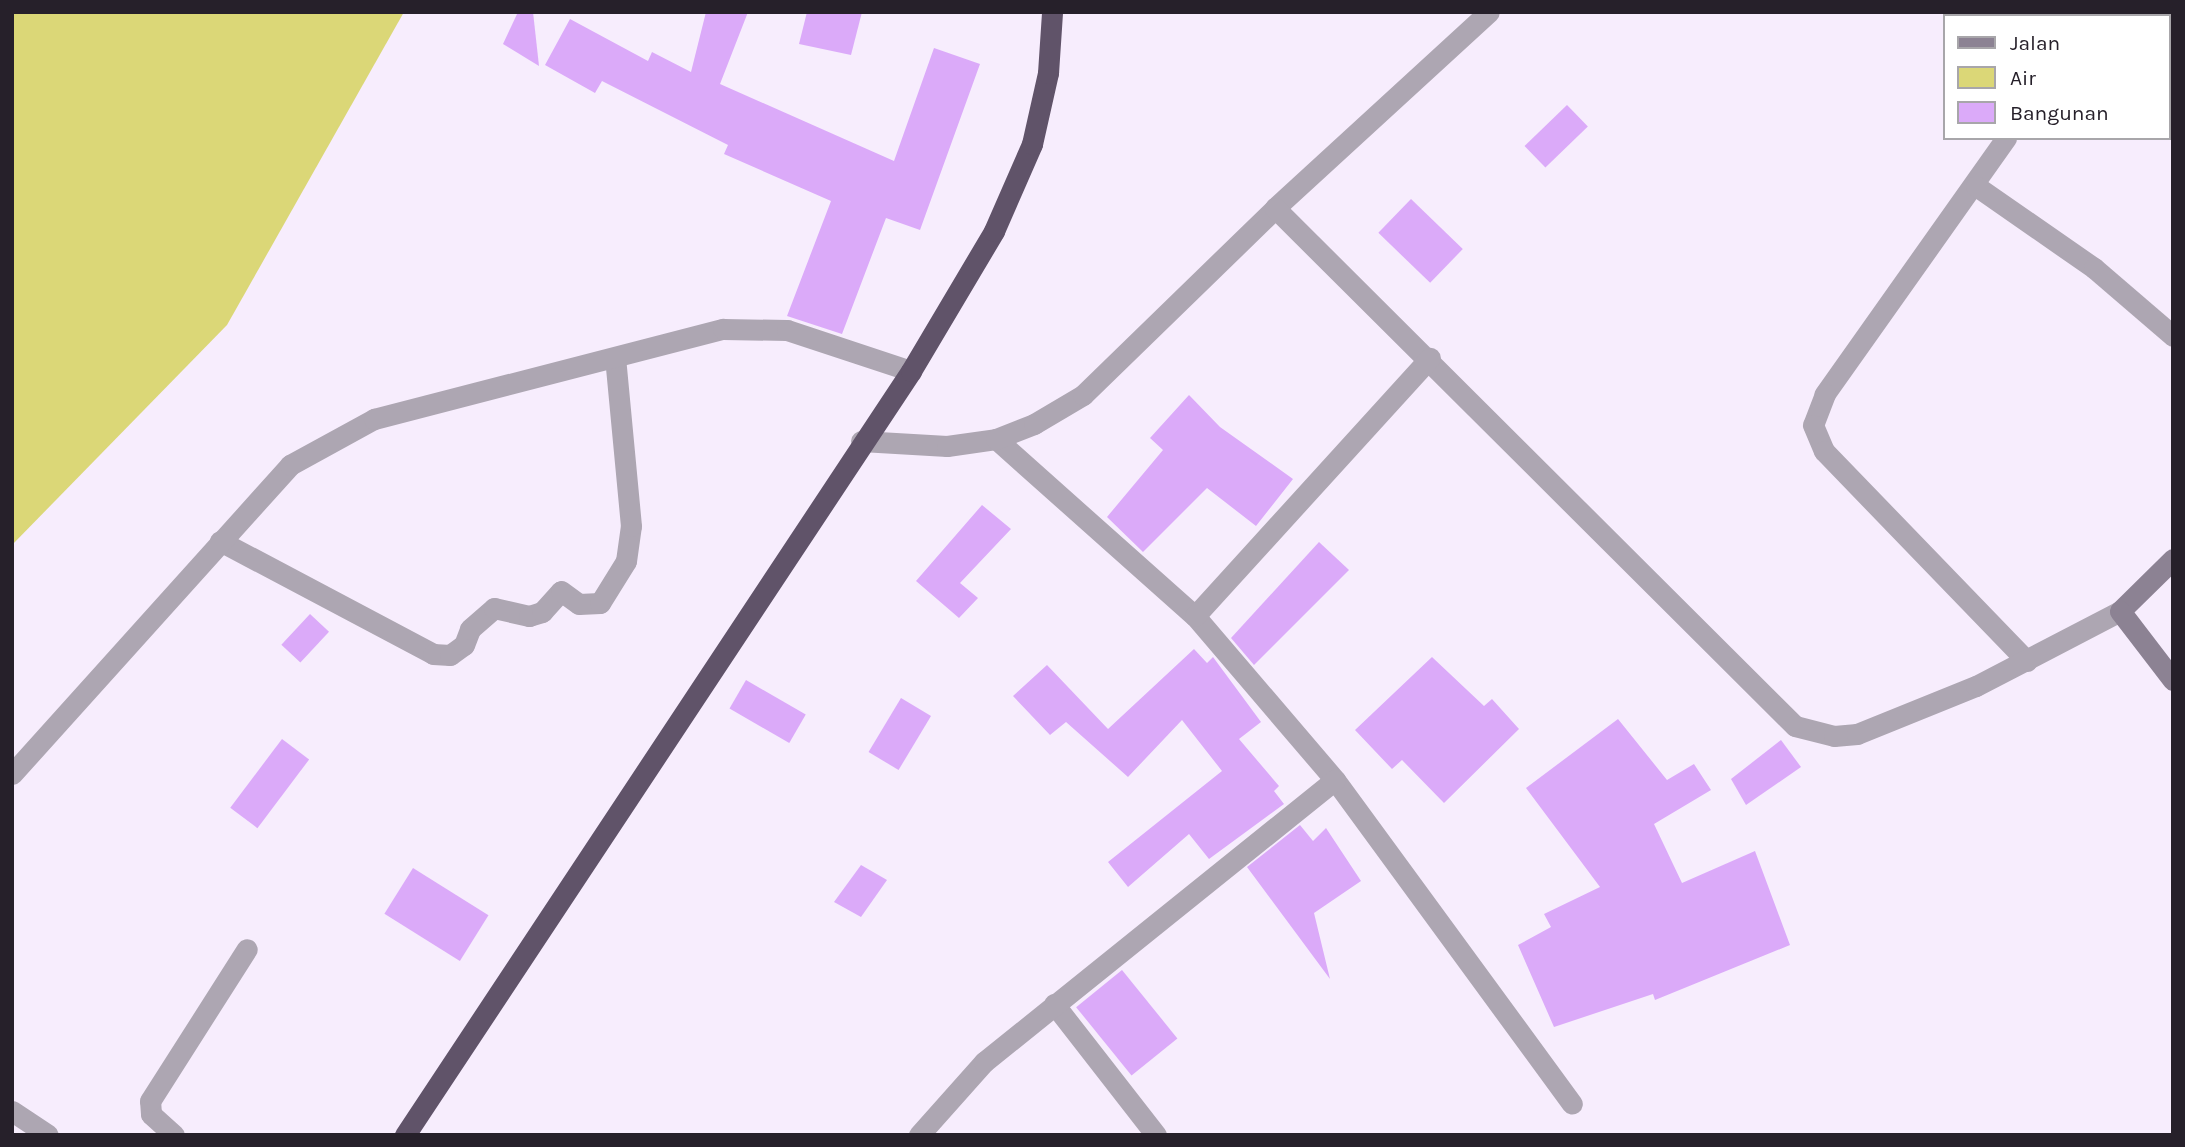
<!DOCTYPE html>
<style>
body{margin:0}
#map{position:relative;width:2185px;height:1147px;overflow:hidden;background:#f7edfd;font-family:Karla,sans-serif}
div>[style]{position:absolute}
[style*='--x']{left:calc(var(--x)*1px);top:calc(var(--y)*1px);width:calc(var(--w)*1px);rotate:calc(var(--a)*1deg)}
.water>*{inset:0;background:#dbd777}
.building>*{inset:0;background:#dbaaf9;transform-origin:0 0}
.street>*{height:21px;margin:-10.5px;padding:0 10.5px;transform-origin:10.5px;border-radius:10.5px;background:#ada6b2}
.secondary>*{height:21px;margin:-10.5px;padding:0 10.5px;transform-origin:10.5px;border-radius:10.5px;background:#8c8293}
.highway>*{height:21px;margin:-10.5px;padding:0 10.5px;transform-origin:10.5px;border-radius:10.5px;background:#605369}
span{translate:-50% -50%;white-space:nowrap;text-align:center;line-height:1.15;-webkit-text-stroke:6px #fff;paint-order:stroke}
.frame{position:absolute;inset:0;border:14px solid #26202a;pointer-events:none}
.legend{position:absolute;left:1943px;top:14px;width:228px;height:126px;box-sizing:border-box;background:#fff;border:2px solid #a8a6aa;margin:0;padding:9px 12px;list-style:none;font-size:21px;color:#26202a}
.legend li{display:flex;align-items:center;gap:14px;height:35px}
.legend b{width:35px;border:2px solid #a8a6aa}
</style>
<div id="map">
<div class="water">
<div style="clip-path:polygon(12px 12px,404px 12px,227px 325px,12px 545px)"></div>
</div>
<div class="building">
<div style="clip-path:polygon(518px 12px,533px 12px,539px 66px,503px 44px)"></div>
<div style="clip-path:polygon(706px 12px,748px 12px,720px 84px,894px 161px,934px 48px,980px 64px,920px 230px,886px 218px,842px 334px,787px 316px,831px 201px,724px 154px,728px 145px,602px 81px,595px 93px,545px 65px,570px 19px,648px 61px,652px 52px,691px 72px)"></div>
<div style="clip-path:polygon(807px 12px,862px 12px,851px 55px,799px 44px)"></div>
<div style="left:1567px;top:105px;width:30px;height:59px;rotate:46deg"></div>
<div style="left:1411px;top:199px;width:72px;height:47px;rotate:44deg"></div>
<div style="clip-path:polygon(1189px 395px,1220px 427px,1293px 479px,1256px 526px,1207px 488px,1143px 552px,1107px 517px,1163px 450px,1150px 438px)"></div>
<div style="clip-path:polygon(982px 505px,1011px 529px,960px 583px,978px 598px,959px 618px,916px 581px)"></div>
<div style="clip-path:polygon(1319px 542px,1349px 570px,1254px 665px,1231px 638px)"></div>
<div style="left:310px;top:614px;width:26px;height:42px;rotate:43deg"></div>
<div style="clip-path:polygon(1194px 649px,1207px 663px,1213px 657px,1261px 722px,1239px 739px,1279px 786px,1274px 791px,1284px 804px,1209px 859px,1189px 834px,1128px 887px,1108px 862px,1222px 771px,1182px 720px,1128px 777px,1066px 722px,1050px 735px,1013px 696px,1047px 665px,1108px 729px)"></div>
<div style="clip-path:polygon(1432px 657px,1484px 706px,1492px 699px,1519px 729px,1444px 803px,1402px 760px,1392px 769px,1355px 730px)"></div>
<div style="left:746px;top:680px;width:69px;height:33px;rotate:30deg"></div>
<div style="left:901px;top:698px;width:35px;height:63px;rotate:31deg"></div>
<div style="clip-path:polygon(1618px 719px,1667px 780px,1694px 764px,1711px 790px,1654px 824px,1682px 883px,1755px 851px,1790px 945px,1655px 1000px,1653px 994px,1554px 1027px,1518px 945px,1551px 927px,1544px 914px,1600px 887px,1526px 788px)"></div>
<div style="left:282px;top:739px;width:34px;height:86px;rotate:37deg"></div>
<div style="clip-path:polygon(1781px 740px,1801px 767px,1746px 805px,1731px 779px)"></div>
<div style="clip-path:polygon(1300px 825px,1313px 841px,1326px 828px,1361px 881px,1314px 913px,1330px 979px,1247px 867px)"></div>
<div style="clip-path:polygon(861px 865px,887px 880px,861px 917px,834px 902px)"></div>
<div style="left:413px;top:868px;width:89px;height:54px;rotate:32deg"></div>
<div style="left:1122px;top:970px;width:88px;height:59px;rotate:51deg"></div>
</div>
<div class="street">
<div style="--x:2082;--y:16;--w:4;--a:-63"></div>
<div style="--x:2006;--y:138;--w:314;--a:125.3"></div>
<div style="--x:1825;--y:394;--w:33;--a:111"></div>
<div style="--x:1813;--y:425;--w:28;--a:67"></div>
<div style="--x:1824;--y:451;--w:292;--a:46"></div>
<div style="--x:1976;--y:186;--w:144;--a:34.8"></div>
<div style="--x:2094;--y:268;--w:104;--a:40.7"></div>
<div style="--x:1275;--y:208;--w:290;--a:-42.5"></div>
<div style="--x:996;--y:439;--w:266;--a:41.7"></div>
<div style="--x:1195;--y:616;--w:216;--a:49.5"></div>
<div style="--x:1335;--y:780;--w:401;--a:53.8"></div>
<div style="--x:861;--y:441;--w:86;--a:3.3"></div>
<div style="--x:947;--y:446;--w:49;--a:-8.1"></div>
<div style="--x:996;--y:439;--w:41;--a:-21.5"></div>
<div style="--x:1034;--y:424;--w:57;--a:-30.6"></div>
<div style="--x:1083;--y:395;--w:268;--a:-44.2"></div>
<div style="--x:1275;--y:208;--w:734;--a:44.89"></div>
<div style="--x:1795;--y:726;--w:40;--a:14.4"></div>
<div style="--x:1834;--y:736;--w:23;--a:-5"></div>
<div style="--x:1857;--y:734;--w:128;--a:-22"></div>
<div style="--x:1976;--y:686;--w:162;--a:-27.5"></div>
<div style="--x:220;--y:541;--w:241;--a:27.9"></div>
<div style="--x:433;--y:654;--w:17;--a:3"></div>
<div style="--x:450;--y:655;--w:17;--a:-36"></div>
<div style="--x:464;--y:645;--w:17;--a:-69"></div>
<div style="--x:470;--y:629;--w:32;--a:-41"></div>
<div style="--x:494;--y:608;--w:36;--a:13"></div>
<div style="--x:529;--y:616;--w:14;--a:-17"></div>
<div style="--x:542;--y:612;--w:28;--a:-48"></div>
<div style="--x:561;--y:591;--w:22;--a:36"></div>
<div style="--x:579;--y:604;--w:21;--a:-3"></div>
<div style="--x:600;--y:603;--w:49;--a:-58.2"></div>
<div style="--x:626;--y:561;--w:35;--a:-82"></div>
<div style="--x:631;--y:526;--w:169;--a:-95.4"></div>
<div style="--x:1195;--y:616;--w:349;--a:-47.7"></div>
<div style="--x:12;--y:774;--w:416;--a:-48"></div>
<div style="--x:290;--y:465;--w:96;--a:-28.7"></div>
<div style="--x:374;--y:419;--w:360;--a:-14.5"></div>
<div style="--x:723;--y:329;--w:64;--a:0.9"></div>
<div style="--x:787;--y:330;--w:131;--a:18.3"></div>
<div style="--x:1054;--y:1004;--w:166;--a:52.1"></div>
<div style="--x:12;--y:1111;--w:43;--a:33.7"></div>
<div style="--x:174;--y:1135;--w:31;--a:-138"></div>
<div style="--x:151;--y:1114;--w:13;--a:-94"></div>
<div style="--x:150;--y:1101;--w:180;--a:-57.5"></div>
<div style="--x:919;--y:1135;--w:98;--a:-48.3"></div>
<div style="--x:984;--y:1062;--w:450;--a:-38.8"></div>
</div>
<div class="secondary">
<div style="--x:2173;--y:559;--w:74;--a:135.5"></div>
<div style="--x:2120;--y:611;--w:87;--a:52.5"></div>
</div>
<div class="highway">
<div style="--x:405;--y:1135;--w:916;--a:-56.48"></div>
<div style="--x:911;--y:371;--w:163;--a:-59.3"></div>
<div style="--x:994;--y:231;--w:95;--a:-66.4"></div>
<div style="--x:1032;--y:144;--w:73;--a:-77.3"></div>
<div style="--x:1048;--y:73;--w:61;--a:-86.2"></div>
</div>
<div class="frame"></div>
<ul class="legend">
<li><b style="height:9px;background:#8c8293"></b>Jalan</li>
<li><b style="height:19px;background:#dbd777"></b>Air</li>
<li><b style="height:19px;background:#dbaaf9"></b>Bangunan</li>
</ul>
</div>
